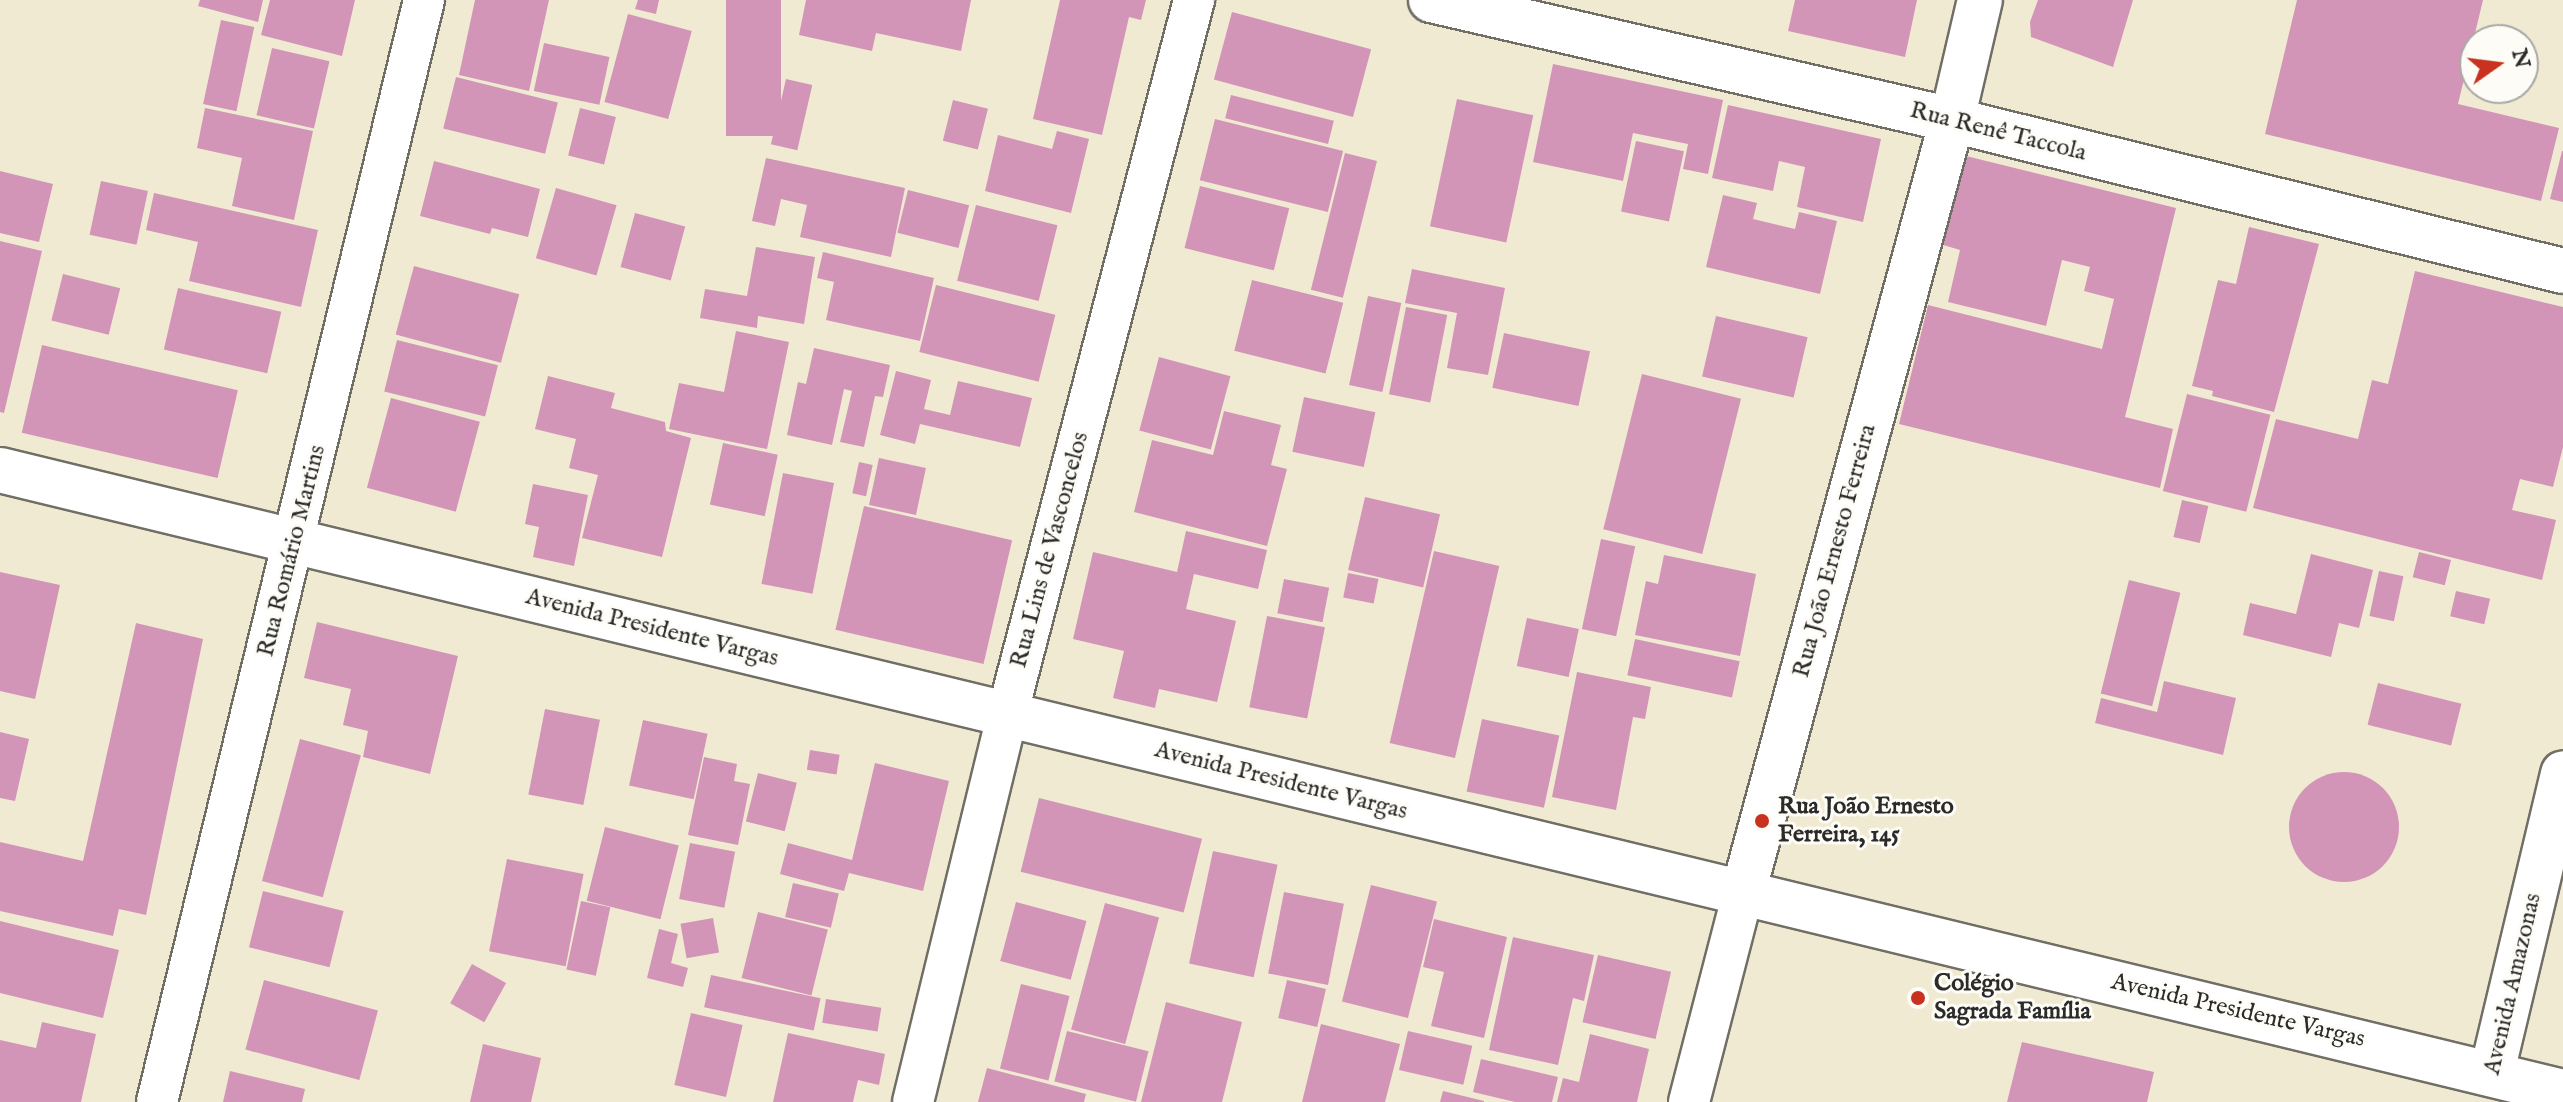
<!DOCTYPE html>
<meta charset="utf-8">
<style>
body{margin:0}
#map{position:relative;width:2563px;height:1102px;overflow:hidden;background:#f0ead2;font-family:"IM FELL English",serif}
div>[style]{position:absolute}
[style*='--x']{left:calc(var(--x)*1px);top:calc(var(--y)*1px);width:calc(var(--w)*1px);rotate:calc(var(--a)*1deg)}
.building>*{inset:0;background:#d295b8;transform-origin:0 0}
.round{border-radius:50%}
.roads{filter:drop-shadow(2px 0 #706e65) drop-shadow(-2px 0 #706e65) drop-shadow(0 2px #706e65) drop-shadow(0 -2px #706e65)}
.street>*{height:40px;margin:-20px;padding:0 20px;transform-origin:20px;border-radius:20px;background:#fff}
.secondary>*{height:44px;margin:-22px;padding:0 22px;transform-origin:22px;border-radius:22px;background:#fff}
.dots>*{width:22px;height:22px;translate:-50% -50%;box-sizing:border-box;border:4px solid #fdfcf7;border-radius:50%}
span{translate:-50% -50%;white-space:nowrap;text-align:center;line-height:1.15;-webkit-text-stroke:6px #fdfcf7;paint-order:stroke}
.street-label{font-size:24px;color:#2b2b2b}
.poi-label{font-size:24px;color:#2b2b2b;font-weight:700}
.left{translate:0 -50%;text-align:left}
.north{position:absolute;left:2459px;top:24px;width:80px;height:80px;box-sizing:border-box;background:#fdfcf7;border:2px solid #a9a8a5;border-radius:50%;rotate:76deg;font-size:22px;font-weight:700;line-height:32px;text-align:center;color:#2b2b2b}
.north::after{content:'';display:block;margin:auto;width:28px;height:36px;background:#c8321e;clip-path:polygon(50% 0,100% 100%,50% 72%,0 100%)}
</style>
<div id="map">
<div class="building">
<div style="clip-path:polygon(200px 0,263px 0,258px 22px,198px 6px)"></div>
<div style="clip-path:polygon(270px 0,355px 0,342px 56px,261px 35px)"></div>
<div style="clip-path:polygon(475px 0,549px 0,529px 91px,459px 75px)"></div>
<div style="clip-path:polygon(638px 0,659px 0,656px 14px,635px 9px)"></div>
<div style="left:726px;top:0;width:55px;height:136px"></div>
<div style="clip-path:polygon(806px 0,971px 0,961px 51px,876px 33px,872px 51px,799px 35px)"></div>
<div style="clip-path:polygon(1060px 0,1146px 0,1141px 20px,1129px 17px,1102px 135px,1033px 119px)"></div>
<div style="clip-path:polygon(1795px 0,1917px 0,1905px 57px,1788px 31px)"></div>
<div style="clip-path:polygon(2038px 0,2133px 0,2113px 67px,2031px 37px,2030px 22px)"></div>
<div style="clip-path:polygon(2297px 0,2483px 0,2458px 104px,2559px 128px,2541px 201px,2265px 134px)"></div>
<div style="left:1232px;top:12px;width:144px;height:70px;rotate:15deg"></div>
<div style="left:628px;top:14px;width:66px;height:91px;rotate:15deg"></div>
<div style="left:221px;top:20px;width:34px;height:86px;rotate:12deg"></div>
<div style="left:544px;top:43px;width:67px;height:49px;rotate:12deg"></div>
<div style="left:272px;top:48px;width:59px;height:69px;rotate:13deg"></div>
<div style="clip-path:polygon(1553px 64px,1723px 100px,1708px 174px,1683px 169px,1688px 144px,1633px 133px,1623px 181px,1533px 162px)"></div>
<div style="left:456px;top:77px;width:105px;height:53px;rotate:14deg"></div>
<div style="left:786px;top:79px;width:27px;height:67px;rotate:13deg"></div>
<div style="left:1231px;top:95px;width:106px;height:24px;rotate:14deg"></div>
<div style="left:1457px;top:99px;width:78px;height:130px;rotate:12deg"></div>
<div style="left:953px;top:100px;width:36px;height:42px;rotate:14deg"></div>
<div style="clip-path:polygon(1728px 105px,1881px 139px,1863px 222px,1797px 207px,1805px 167px,1779px 161px,1773px 191px,1712px 178px)"></div>
<div style="clip-path:polygon(205px 108px,313px 131px,294px 220px,232px 206px,242px 158px,197px 148px)"></div>
<div style="left:580px;top:108px;width:37px;height:49px;rotate:14deg"></div>
<div style="left:1215px;top:119px;width:132px;height:63px;rotate:14deg"></div>
<div style="clip-path:polygon(1057px 131px,1089px 139px,1071px 213px,985px 191px,998px 135px,1052px 149px)"></div>
<div style="left:1636px;top:141px;width:49px;height:72px;rotate:12deg"></div>
<div style="clip-path:polygon(2562px 151px,2563px 151px,2563px 202px,2550px 199px)"></div>
<div style="left:1345px;top:153px;width:33px;height:141px;rotate:14deg"></div>
<div style="clip-path:polygon(1962px 155px,2176px 208px,2125px 417px,2173px 429px,2160px 488px,1899px 424px,1928px 305px,2102px 349px,2114px 299px,2084px 291px,2090px 267px,2062px 260px,2046px 326px,1948px 302px,1960px 250px,1940px 244px)"></div>
<div style="clip-path:polygon(766px 158px,905px 188px,891px 257px,800px 237px,807px 205px,781px 199px,775px 226px,752px 221px)"></div>
<div style="clip-path:polygon(434px 161px,540px 189px,528px 237px,492px 228px,490px 234px,420px 216px)"></div>
<div style="clip-path:polygon(0 171px,53px 184px,39px 242px,0 233px)"></div>
<div style="left:101px;top:181px;width:48px;height:55px;rotate:12deg"></div>
<div style="left:1200px;top:186px;width:92px;height:64px;rotate:14deg"></div>
<div style="left:556px;top:188px;width:63px;height:73px;rotate:16deg"></div>
<div style="left:908px;top:190px;width:63px;height:44px;rotate:14deg"></div>
<div style="clip-path:polygon(154px 193px,318px 230px,301px 307px,189px 281px,198px 242px,146px 230px)"></div>
<div style="clip-path:polygon(1723px 195px,1757px 203px,1753px 219px,1795px 229px,1799px 212px,1837px 221px,1820px 294px,1706px 267px)"></div>
<div style="left:976px;top:205px;width:84px;height:78px;rotate:14deg"></div>
<div style="left:635px;top:213px;width:52px;height:56px;rotate:15deg"></div>
<div style="clip-path:polygon(2249px 227px,2319px 244px,2274px 412px,2212px 396px,2213px 391px,2192px 386px,2218px 280px,2236px 284px)"></div>
<div style="clip-path:polygon(0 241px,42px 251px,4px 413px,0 412px)"></div>
<div style="clip-path:polygon(756px 247px,815px 257px,804px 324px,758px 316px,757px 328px,700px 318px,705px 289px,747px 296px)"></div>
<div style="clip-path:polygon(823px 252px,934px 278px,920px 341px,826px 320px,834px 282px,817px 278px)"></div>
<div style="left:414px;top:266px;width:109px;height:71px;rotate:15deg"></div>
<div style="clip-path:polygon(1412px 269px,1505px 288px,1488px 375px,1447px 368px,1457px 313px,1405px 303px)"></div>
<div style="clip-path:polygon(2415px 271px,2563px 307px,2563px 447px,2553px 487px,2520px 479px,2512px 510px,2556px 520px,2542px 580px,2253px 508px,2276px 419px,2358px 439px,2372px 380px,2388px 384px)"></div>
<div style="left:63px;top:274px;width:59px;height:48px;rotate:14deg"></div>
<div style="left:1252px;top:280px;width:94px;height:73px;rotate:14deg"></div>
<div style="left:936px;top:285px;width:123px;height:69px;rotate:14deg"></div>
<div style="left:178px;top:288px;width:106px;height:63px;rotate:13deg"></div>
<div style="left:1368px;top:296px;width:34px;height:91px;rotate:12deg"></div>
<div style="left:1406px;top:307px;width:42px;height:89px;rotate:11deg"></div>
<div style="left:1716px;top:316px;width:94px;height:62px;rotate:13deg"></div>
<div style="clip-path:polygon(736px 331px,789px 342px,767px 449px,669px 429px,679px 383px,724px 392px)"></div>
<div style="left:1504px;top:333px;width:88px;height:56px;rotate:12deg"></div>
<div style="left:397px;top:340px;width:104px;height:53px;rotate:14deg"></div>
<div style="left:42px;top:345px;width:201px;height:90px;rotate:13deg"></div>
<div style="clip-path:polygon(814px 348px,890px 365px,883px 397px,875px 396px,864px 447px,840px 442px,852px 391px,844px 389px,832px 445px,787px 435px,798px 382px,806px 384px)"></div>
<div style="left:1159px;top:357px;width:74px;height:76px;rotate:15deg"></div>
<div style="clip-path:polygon(896px 371px,931px 380px,924px 409px,950px 415px,958px 381px,1032px 398px,1020px 447px,920px 424px,915px 444px,880px 435px)"></div>
<div style="left:1642px;top:374px;width:102px;height:160px;rotate:14deg"></div>
<div style="clip-path:polygon(548px 376px,615px 393px,611px 408px,665px 422px,666px 431px,691px 438px,662px 557px,582px 538px,598px 475px,569px 468px,576px 439px,535px 429px)"></div>
<div style="left:2187px;top:394px;width:86px;height:100px;rotate:14deg"></div>
<div style="left:1304px;top:397px;width:73px;height:56px;rotate:12deg"></div>
<div style="left:391px;top:398px;width:92px;height:93px;rotate:15deg"></div>
<div style="clip-path:polygon(1224px 411px,1281px 425px,1271px 465px,1287px 469px,1267px 546px,1134px 512px,1152px 440px,1213px 455px)"></div>
<div style="left:723px;top:443px;width:56px;height:63px;rotate:12deg"></div>
<div style="left:879px;top:458px;width:48px;height:48px;rotate:12deg"></div>
<div style="left:859px;top:462px;width:14px;height:32px;rotate:12deg"></div>
<div style="left:783px;top:473px;width:52px;height:113px;rotate:11deg"></div>
<div style="clip-path:polygon(533px 484px,588px 495px,574px 566px,533px 557px,539px 527px,525px 524px)"></div>
<div style="left:1365px;top:497px;width:77px;height:75px;rotate:13deg"></div>
<div style="left:2182px;top:500px;width:27px;height:38px;rotate:13deg"></div>
<div style="left:864px;top:506px;width:152px;height:127px;rotate:13deg"></div>
<div style="clip-path:polygon(1186px 531px,1267px 550px,1258px 589px,1194px 574px,1186px 609px,1236px 621px,1217px 702px,1159px 689px,1155px 708px,1113px 698px,1124px 651px,1073px 639px,1093px 552px,1177px 572px)"></div>
<div style="left:1601px;top:539px;width:35px;height:92px;rotate:12deg"></div>
<div style="left:1434px;top:551px;width:67px;height:197px;rotate:13deg"></div>
<div style="left:2419px;top:552px;width:33px;height:26px;rotate:14deg"></div>
<div style="clip-path:polygon(2311px 554px,2373px 570px,2359px 628px,2339px 623px,2331px 657px,2243px 635px,2250px 603px,2296px 614px)"></div>
<div style="clip-path:polygon(1664px 555px,1756px 574px,1740px 656px,1635px 635px,1646px 581px,1658px 584px)"></div>
<div style="left:2379px;top:571px;width:25px;height:46px;rotate:12deg"></div>
<div style="clip-path:polygon(0 572px,60px 585px,35px 699px,0 691px)"></div>
<div style="left:1348px;top:573px;width:31px;height:25px;rotate:11deg"></div>
<div style="left:1284px;top:579px;width:46px;height:35px;rotate:11deg"></div>
<div style="left:2129px;top:580px;width:53px;height:117px;rotate:14deg"></div>
<div style="left:2456px;top:591px;width:35px;height:26px;rotate:13deg"></div>
<div style="left:1267px;top:616px;width:59px;height:93px;rotate:11deg"></div>
<div style="left:1527px;top:618px;width:53px;height:49px;rotate:12deg"></div>
<div style="clip-path:polygon(317px 622px,458px 656px,430px 774px,363px 757px,368px 731px,343px 725px,351px 689px,304px 678px)"></div>
<div style="clip-path:polygon(136px 623px,203px 639px,146px 915px,119px 909px,113px 936px,0 911px,0 842px,83px 861px)"></div>
<div style="left:1635px;top:639px;width:107px;height:37px;rotate:12deg"></div>
<div style="clip-path:polygon(1577px 672px,1651px 687px,1645px 719px,1633px 717px,1616px 810px,1552px 797px)"></div>
<div style="clip-path:polygon(2164px 681px,2236px 698px,2223px 755px,2095px 723px,2101px 698px,2157px 712px)"></div>
<div style="left:2378px;top:683px;width:86px;height:43px;rotate:14deg"></div>
<div style="left:545px;top:709px;width:56px;height:87px;rotate:11deg"></div>
<div style="left:1482px;top:719px;width:79px;height:74px;rotate:12deg"></div>
<div style="left:643px;top:720px;width:66px;height:67px;rotate:12deg"></div>
<div style="clip-path:polygon(0 732px,29px 739px,15px 801px,0 798px)"></div>
<div style="left:300px;top:739px;width:63px;height:147px;rotate:15deg"></div>
<div style="left:810px;top:750px;width:30px;height:20px;rotate:9deg"></div>
<div style="clip-path:polygon(704px 757px,737px 764px,734px 781px,750px 784px,738px 845px,688px 835px)"></div>
<div style="clip-path:polygon(875px 763px,949px 781px,923px 891px,849px 873px,844px 891px,780px 874px,788px 843px,852px 860px)"></div>
<div class="round" style="left:2289px;top:772px;width:110px;height:110px"></div>
<div style="left:758px;top:773px;width:40px;height:50px;rotate:14deg"></div>
<div style="left:1039px;top:798px;width:168px;height:76px;rotate:14deg"></div>
<div style="left:605px;top:827px;width:76px;height:76px;rotate:14deg"></div>
<div style="left:690px;top:843px;width:46px;height:57px;rotate:11deg"></div>
<div style="left:1213px;top:851px;width:66px;height:115px;rotate:12deg"></div>
<div style="left:507px;top:859px;width:78px;height:94px;rotate:11deg"></div>
<div style="left:793px;top:883px;width:47px;height:35px;rotate:13deg"></div>
<div style="left:1371px;top:885px;width:68px;height:120px;rotate:14deg"></div>
<div style="left:263px;top:891px;width:83px;height:58px;rotate:14deg"></div>
<div style="left:1284px;top:892px;width:61px;height:83px;rotate:11deg"></div>
<div style="left:581px;top:901px;width:30px;height:70px;rotate:12deg"></div>
<div style="left:1016px;top:902px;width:73px;height:61px;rotate:15deg"></div>
<div style="left:1105px;top:903px;width:56px;height:131px;rotate:15deg"></div>
<div style="left:758px;top:912px;width:72px;height:68px;rotate:14deg"></div>
<div style="left:713px;top:918px;width:35px;height:33px;rotate:80deg"></div>
<div style="clip-path:polygon(1434px 919px,1507px 937px,1484px 1038px,1431px 1026px,1444px 972px,1423px 967px)"></div>
<div style="clip-path:polygon(0 921px,119px 950px,103px 1018px,0 993px)"></div>
<div style="clip-path:polygon(659px 929px,678px 934px,671px 963px,688px 968px,683px 987px,647px 978px)"></div>
<div style="clip-path:polygon(1513px 937px,1594px 955px,1584px 1001px,1573px 998px,1558px 1065px,1489px 1050px)"></div>
<div style="left:1598px;top:955px;width:75px;height:69px;rotate:13deg"></div>
<div style="left:472px;top:964px;width:39px;height:45px;rotate:29deg"></div>
<div style="left:711px;top:975px;width:112px;height:33px;rotate:12deg"></div>
<div style="left:264px;top:980px;width:118px;height:72px;rotate:15deg"></div>
<div style="left:1287px;top:980px;width:40px;height:39px;rotate:13deg"></div>
<div style="left:1021px;top:984px;width:50px;height:87px;rotate:14deg"></div>
<div style="left:826px;top:999px;width:56px;height:24px;rotate:9deg"></div>
<div style="clip-path:polygon(1166px 1002px,1242px 1022px,1222px 1102px,1141px 1102px)"></div>
<div style="left:691px;top:1013px;width:53px;height:74px;rotate:13deg"></div>
<div style="clip-path:polygon(42px 1022px,96px 1034px,81px 1102px,0 1102px,0 1040px,36px 1048px)"></div>
<div style="clip-path:polygon(1321px 1024px,1400px 1044px,1385px 1102px,1302px 1102px)"></div>
<div style="left:1067px;top:1031px;width:84px;height:52px;rotate:14deg"></div>
<div style="left:1408px;top:1031px;width:66px;height:40px;rotate:13deg"></div>
<div style="clip-path:polygon(788px 1033px,885px 1054px,879px 1085px,858px 1080px,853px 1102px,773px 1102px)"></div>
<div style="clip-path:polygon(1590px 1034px,1649px 1049px,1637px 1102px,1557px 1102px,1563px 1078px,1579px 1082px)"></div>
<div style="clip-path:polygon(2022px 1042px,2154px 1072px,2147px 1102px,2007px 1102px)"></div>
<div style="clip-path:polygon(483px 1044px,541px 1058px,531px 1102px,470px 1102px)"></div>
<div style="clip-path:polygon(1481px 1059px,1558px 1077px,1552px 1102px,1515px 1102px,1473px 1092px)"></div>
<div style="clip-path:polygon(987px 1068px,1086px 1094px,1084px 1102px,978px 1102px)"></div>
<div style="clip-path:polygon(230px 1071px,305px 1089px,302px 1102px,223px 1102px)"></div>
<div style="clip-path:polygon(1443px 1091px,1484px 1101px,1484px 1102px,1440px 1102px)"></div>
</div>
<div class="roads">
<div class="street">
<div style="--x:157;--y:1102;--w:1134;--a:-76.38"></div>
<div style="--x:913;--y:1102;--w:398;--a:-76.3"></div>
<div style="--x:1007;--y:715;--w:739;--a:-75.34"></div>
<div style="--x:1689;--y:1102;--w:216;--a:-75.5"></div>
</div>
<div class="secondary">
<div style="--x:1431;--y:0;--w:535;--a:12.97"></div>
<div style="--x:1952;--y:120;--w:629;--a:13.88"></div>
<div style="--x:0;--y:470;--w:2637;--a:13.64"></div>
<div style="--x:1743;--y:893;--w:801;--a:-74.87"></div>
<div style="--x:1952;--y:120;--w:123;--a:-76.9"></div>
<div style="--x:2492;--y:1072;--w:307;--a:-76.6"></div>
</div>
</div>
<div class="dots">
<div style="left:1762px;top:821px;background:#c8321e"></div>
<div style="left:1918px;top:998px;background:#c8321e"></div>
</div>
<div class="street-label">
<span style="left:1998px;top:132px;rotate:14deg">Rua Renê Taccola</span>
<span style="left:1050px;top:550px;rotate:-75deg">Rua Lins de Vasconcelos</span>
<span style="left:292px;top:551px;rotate:-76deg">Rua Romário Martins</span>
<span style="left:1835px;top:551px;rotate:-75deg">Rua João Ernesto Ferreira</span>
<span style="left:652px;top:628px;rotate:14deg">Avenida Presidente Vargas</span>
<span style="left:1281px;top:781px;rotate:14deg">Avenida Presidente Vargas</span>
<span style="left:2513px;top:984px;rotate:-77deg">Avenida Amazonas</span>
<span style="left:2238px;top:1011px;rotate:13deg">Avenida Presidente Vargas</span>
</div>
<div class="poi-label">
<span class="left" style="left:1778px;top:821px">Rua João Ernesto<br>Ferreira, 145</span>
<span class="left" style="left:1934px;top:998px">Colégio<br>Sagrada Família</span>
</div>
<div class="north">N</div>
</div>
